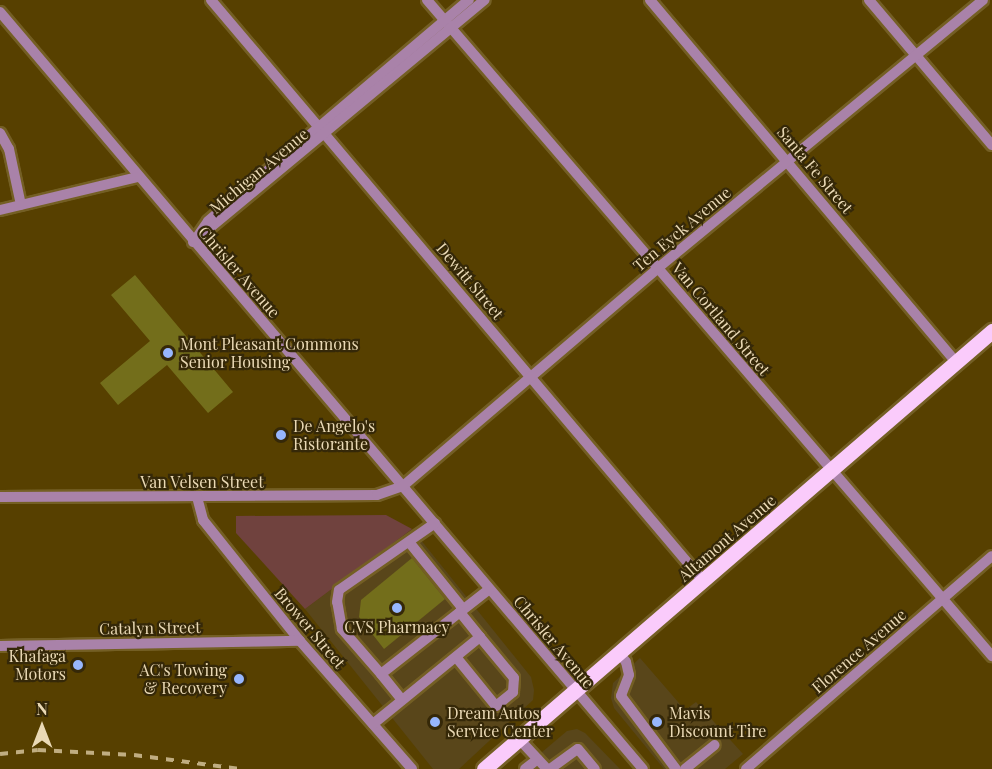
<!DOCTYPE html>
<style>
body{margin:0}
#map{position:relative;width:992px;height:769px;overflow:hidden;background:#574000;font-family:"Playfair Display",serif}
div>[style]{position:absolute}
[style*='--x']{left:calc(var(--x)*1px);top:calc(var(--y)*1px);width:calc(var(--w)*1px);rotate:calc(var(--a)*1deg)}
.built>*{inset:0;background:#59461a}
.green>*{inset:0;background:#70423e}
.building>*{inset:0;background:#736e1b}
.roads{filter:drop-shadow(2px 0 #745f24) drop-shadow(-2px 0 #745f24) drop-shadow(0 2px #745f24) drop-shadow(0 -2px #745f24)}
.minor>*{height:10px;margin:-5px;padding:0 5px;transform-origin:5px;border-radius:5px;background:#a982a9}
.major>*{height:15px;margin:-7.5px;padding:0 7.5px;transform-origin:7.5px;border-radius:7.5px;background:#facbfb}
.rail>*{height:4px;margin-top:-2px;transform-origin:0;background:repeating-linear-gradient(90deg,#c0ad81 0 8px,transparent 0 16px)}
.dots>*{width:16px;height:16px;translate:-50% -50%;box-sizing:border-box;border:3px solid #352808;border-radius:50%}
span{translate:-50% -50%;white-space:nowrap;text-align:center;line-height:1.15;-webkit-text-stroke:4.5px #352808;paint-order:stroke}
.street-label{font-size:16px;color:#ead9b5}
.poi-label{font-size:16px;color:#ead9b5}
.left{translate:0 -50%;text-align:left}
.right{translate:-100% -50%;text-align:right}
.north{position:absolute;left:12px;top:697px;width:60px;height:60px;-webkit-text-stroke:4px #352808;paint-order:stroke;rotate:0deg;font-size:16px;font-weight:700;line-height:24px;text-align:center;color:#ead9b5}
.north::after{content:'';display:block;margin:auto;width:21px;height:27px;background:#ead9b5;clip-path:polygon(50% 0,100% 100%,50% 72%,0 100%)}
</style>
<div id="map">
<div class="built">
<div style="clip-path:polygon(412px 529px,531px 677px,534px 690px,533px 700px,459px 769px,433px 769px,305px 609px)"></div>
<div style="clip-path:polygon(640px 658px,685px 710px,696px 702px,743px 754px,725px 769px,664px 769px,614px 708px,611px 698px,613px 683px)"></div>
<div style="clip-path:polygon(577px 729px,585px 733px,620px 769px,522px 769px,567px 731px)"></div>
</div>
<div class="green">
<div style="clip-path:polygon(386px 515px,412px 529px,305px 609px,236px 533px,236px 516px)"></div>
</div>
<div class="building">
<div style="clip-path:polygon(135px 275px,233px 392px,208px 413px,167px 365px,118px 405px,100px 383px,150px 341px,111px 295px)"></div>
<div style="clip-path:polygon(412px 558px,445px 599px,384px 649px,359px 617px,361px 600px)"></div>
</div>
<div class="roads">
<div class="minor">
<div style="--x:211;--y:0;--w:763;--a:49.73"></div>
<div style="--x:427;--y:0;--w:866;--a:49.26"></div>
<div style="--x:650;--y:0;--w:474;--a:49.8"></div>
<div style="--x:869;--y:0;--w:190;--a:49.7"></div>
<div style="--x:0;--y:12;--w:993;--a:49.66"></div>
<div style="--x:0;--y:133;--w:18;--a:61"></div>
<div style="--x:9;--y:149;--w:57;--a:77.9"></div>
<div style="--x:0;--y:210;--w:141;--a:-13.5"></div>
<div style="--x:197;--y:237;--w:19;--a:-55"></div>
<div style="--x:208;--y:221;--w:342;--a:-40.3"></div>
<div style="--x:193;--y:242;--w:379;--a:-39.7"></div>
<div style="--x:0;--y:497;--w:377;--a:-0.3"></div>
<div style="--x:377;--y:495;--w:28;--a:-19"></div>
<div style="--x:403;--y:486;--w:335;--a:-40.5"></div>
<div style="--x:658;--y:268;--w:421;--a:-39.5"></div>
<div style="--x:197;--y:497;--w:24;--a:75"></div>
<div style="--x:203;--y:520;--w:155;--a:51.3"></div>
<div style="--x:300;--y:641;--w:170;--a:48.8"></div>
<div style="--x:409;--y:542;--w:86;--a:51.1"></div>
<div style="--x:460;--y:612;--w:37;--a:-38"></div>
<div style="--x:0;--y:646;--w:300;--a:-1"></div>
<div style="--x:619;--y:653;--w:11;--a:52"></div>
<div style="--x:626;--y:662;--w:13;--a:77"></div>
<div style="--x:629;--y:675;--w:22;--a:111"></div>
<div style="--x:621;--y:696;--w:91;--a:53"></div>
<div style="--x:456;--y:657;--w:63;--a:50.8"></div>
<div style="--x:496;--y:706;--w:22;--a:-39"></div>
<div style="--x:513;--y:692;--w:14;--a:-86"></div>
<div style="--x:514;--y:678;--w:53;--a:-129.7"></div>
<div style="--x:381;--y:674;--w:60;--a:-130.9"></div>
<div style="--x:342;--y:629;--w:27;--a:-100"></div>
<div style="--x:337;--y:602;--w:12;--a:-81"></div>
<div style="--x:339;--y:590;--w:117;--a:-34.9"></div>
<div style="--x:373;--y:724;--w:138;--a:-39.1"></div>
<div style="--x:480;--y:637;--w:32;--a:-129"></div>
<div style="--x:460;--y:612;--w:100;--a:141.9"></div>
<div style="--x:381;--y:674;--w:33;--a:51"></div>
<div style="--x:519;--y:739;--w:41;--a:47"></div>
<div style="--x:525;--y:769;--w:16;--a:-38"></div>
<div style="--x:550;--y:769;--w:34;--a:-36"></div>
<div style="--x:578;--y:749;--w:26;--a:50"></div>
<div style="--x:685;--y:769;--w:38;--a:-39"></div>
<div style="--x:746;--y:769;--w:325;--a:-40.9"></div>
</div>
<div class="major">
<div style="--x:484;--y:769;--w:671;--a:-40.77"></div>
</div>
</div>
<div class="rail">
<div style="--x:0;--y:754;--w:38;--a:-6"></div>
<div style="--x:38;--y:750;--w:96;--a:3"></div>
<div style="--x:134;--y:755;--w:107;--a:7.5"></div>
</div>
<div class="dots">
<div style="left:168px;top:353px;background:#97b6fd"></div>
<div style="left:281px;top:435px;background:#97b6fd"></div>
<div style="left:397px;top:608px;background:#97b6fd"></div>
<div style="left:78px;top:665px;background:#97b6fd"></div>
<div style="left:239px;top:679px;background:#97b6fd"></div>
<div style="left:435px;top:722px;background:#97b6fd"></div>
<div style="left:657px;top:722px;background:#97b6fd"></div>
</div>
<div class="street-label">
<span style="left:815px;top:170px;rotate:50deg">Santa Fe Street</span>
<span style="left:259px;top:171px;rotate:-40deg">Michigan Avenue</span>
<span style="left:682px;top:229px;rotate:-40deg">Ten Eyck Avenue</span>
<span style="left:239px;top:272px;rotate:49deg">Chrisler Avenue</span>
<span style="left:470px;top:281px;rotate:50deg">Dewitt Street</span>
<span style="left:721px;top:319px;rotate:50deg">Van Cortland Street</span>
<span style="left:202px;top:482px">Van Velsen Street</span>
<span style="left:727px;top:538px;rotate:-41deg">Altamont Avenue</span>
<span style="left:150px;top:628px;rotate:-1deg">Catalyn Street</span>
<span style="left:310px;top:628px;rotate:50deg">Brower Street</span>
<span style="left:554px;top:642px;rotate:50deg">Chrisler Avenue</span>
<span style="left:859px;top:651px;rotate:-41deg">Florence Avenue</span>
</div>
<div class="poi-label">
<span class="left" style="left:180px;top:353px">Mont Pleasant Commons<br>Senior Housing</span>
<span class="left" style="left:293px;top:435px">De Angelo's<br>Ristorante</span>
<span style="left:397px;top:627px">CVS Pharmacy</span>
<span class="right" style="left:66px;top:665px">Khafaga<br>Motors</span>
<span class="right" style="left:227px;top:679px">AC's Towing<br>&amp; Recovery</span>
<span class="left" style="left:447px;top:722px">Dream Autos<br>Service Center</span>
<span class="left" style="left:669px;top:722px">Mavis<br>Discount Tire</span>
</div>
<div class="north">N</div>
</div>
